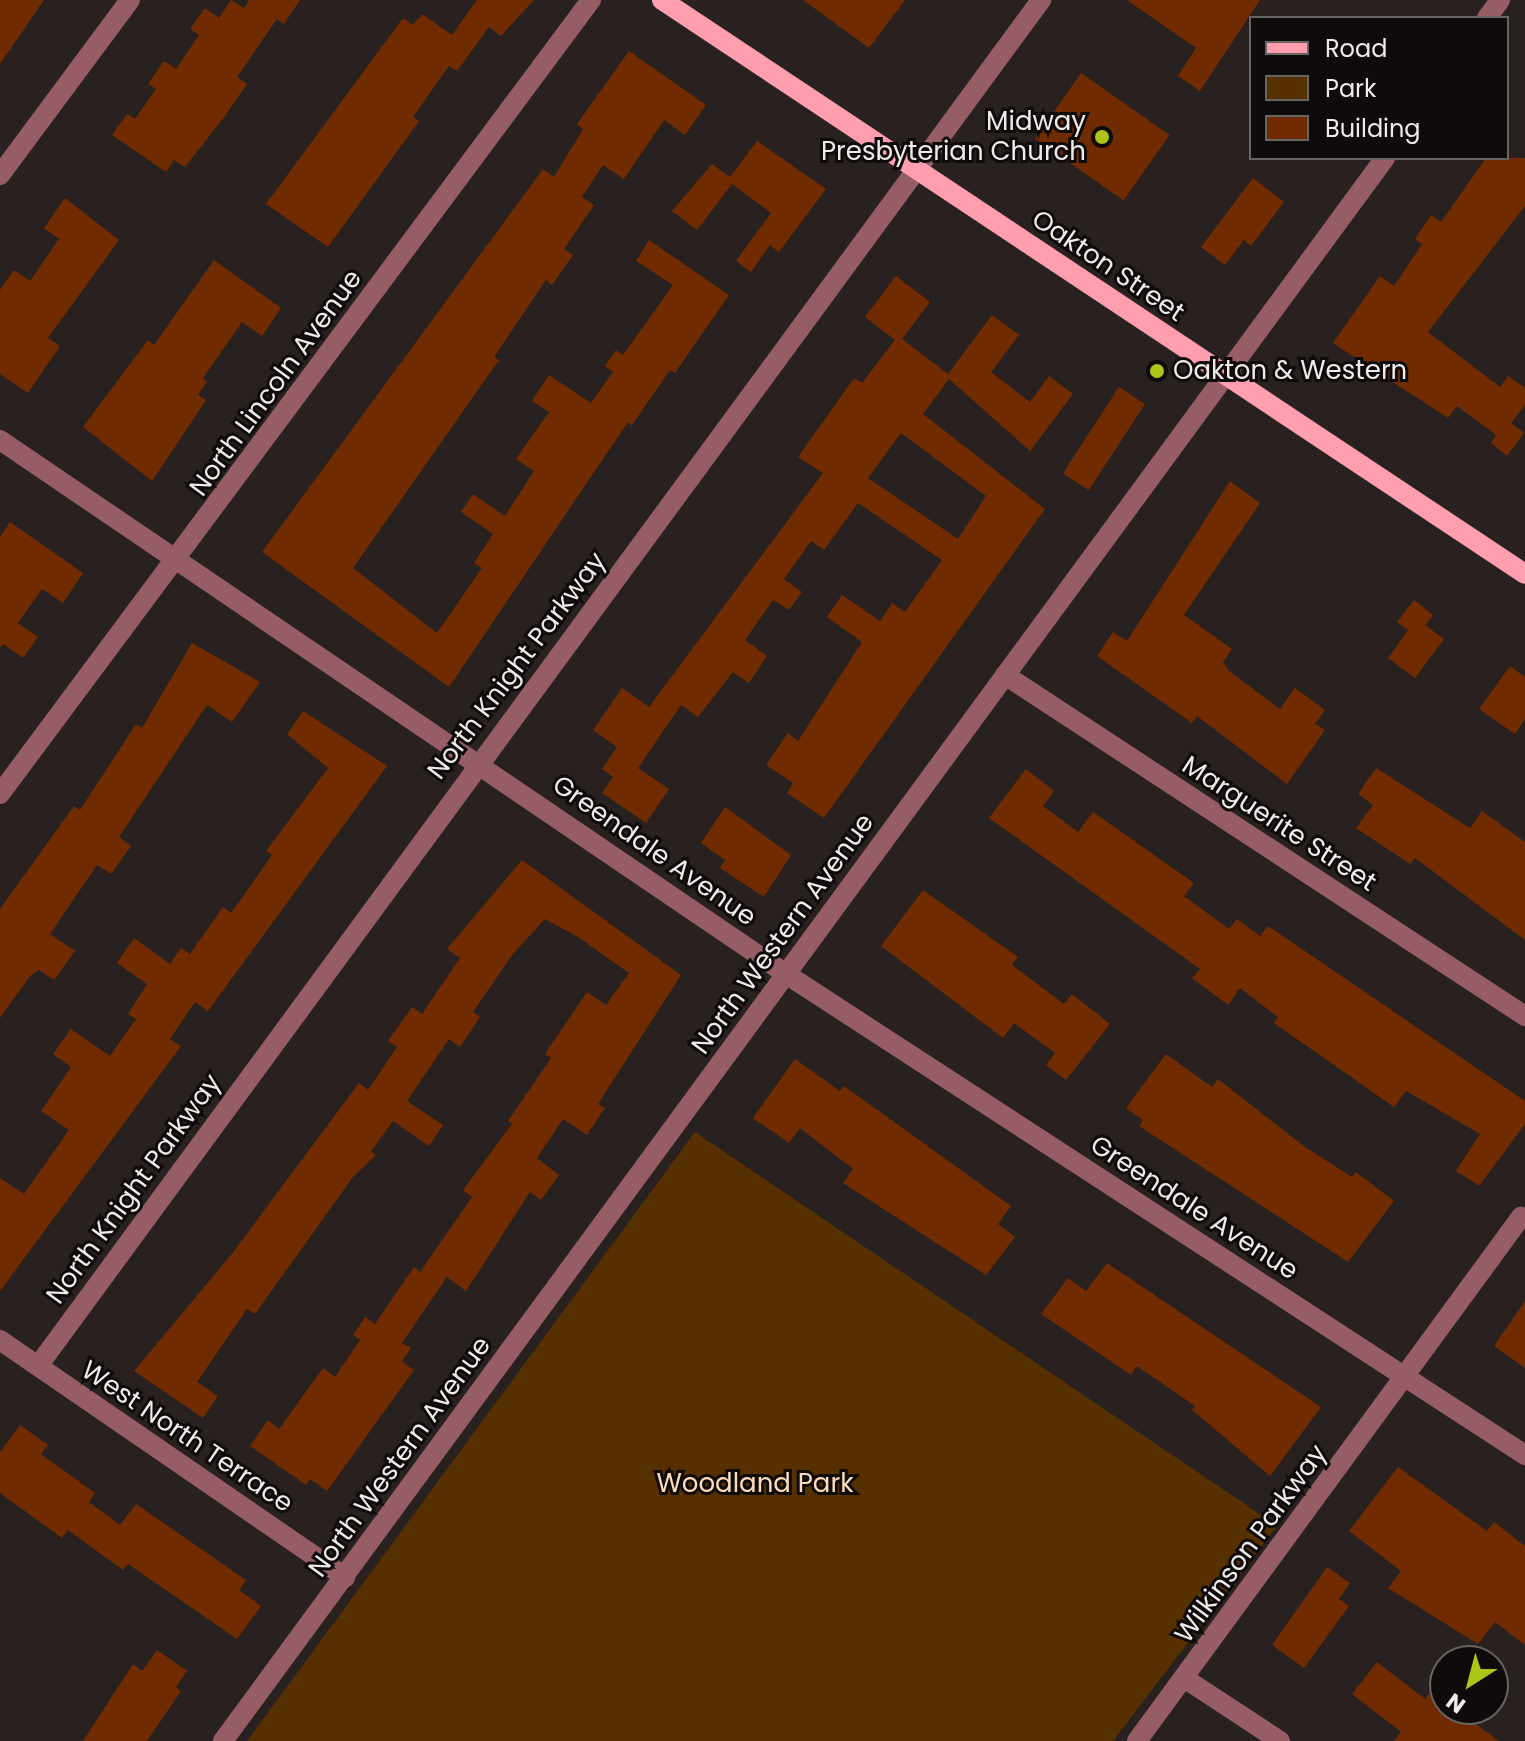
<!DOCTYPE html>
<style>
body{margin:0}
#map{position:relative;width:1525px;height:1741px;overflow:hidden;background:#292120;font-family:Poppins,sans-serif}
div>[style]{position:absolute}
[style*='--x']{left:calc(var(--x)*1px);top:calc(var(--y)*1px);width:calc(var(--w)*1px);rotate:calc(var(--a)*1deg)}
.green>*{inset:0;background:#563001}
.building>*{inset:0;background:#702b00;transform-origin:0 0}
.minor>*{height:20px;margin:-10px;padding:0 10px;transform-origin:10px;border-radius:10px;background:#965d66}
.major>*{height:20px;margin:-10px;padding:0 10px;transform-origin:10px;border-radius:10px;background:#fe9eae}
.dots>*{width:22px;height:22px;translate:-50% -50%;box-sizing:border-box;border:4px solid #0f0b0b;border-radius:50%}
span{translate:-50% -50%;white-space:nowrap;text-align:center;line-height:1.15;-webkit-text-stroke:6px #0f0b0b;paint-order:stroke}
.poi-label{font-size:26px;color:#f0eaea}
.right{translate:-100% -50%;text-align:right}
.left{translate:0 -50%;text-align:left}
.street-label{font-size:26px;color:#f0eaea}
.park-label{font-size:26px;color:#fddbbc}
.legend{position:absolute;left:1249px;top:16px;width:260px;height:144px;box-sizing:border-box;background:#0f0b0b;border:2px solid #696464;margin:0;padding:10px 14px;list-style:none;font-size:24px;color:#f0eaea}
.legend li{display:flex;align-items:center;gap:16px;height:40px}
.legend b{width:40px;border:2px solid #696464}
.north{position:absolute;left:1429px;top:1645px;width:80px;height:80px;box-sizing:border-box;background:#0f0b0b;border:2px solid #696464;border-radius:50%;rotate:216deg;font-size:22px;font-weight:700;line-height:32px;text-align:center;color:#f0eaea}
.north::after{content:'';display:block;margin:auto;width:28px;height:36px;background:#abc616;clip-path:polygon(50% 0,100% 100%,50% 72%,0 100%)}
</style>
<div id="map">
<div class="green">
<div style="clip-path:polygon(695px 1132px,1277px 1526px,1113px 1741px,247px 1741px)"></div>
</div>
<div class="building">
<div style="clip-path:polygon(0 0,44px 0,0 64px)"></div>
<div style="clip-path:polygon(231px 0,244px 8px,249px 0,300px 0,284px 24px,277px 19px,237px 77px,247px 84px,225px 116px,185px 167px,174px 160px,166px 172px,112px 135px,127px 114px,135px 119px,156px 89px,148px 84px,164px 61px,176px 69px,199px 35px,190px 29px,205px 8px,219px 18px)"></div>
<div style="clip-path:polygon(477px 0,534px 0,501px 36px,489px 27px,457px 71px,449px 66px,413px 117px,419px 121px,328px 247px,266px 204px,403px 18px,413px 25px,422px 14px,452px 35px)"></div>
<div style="clip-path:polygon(803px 0,905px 0,869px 48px)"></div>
<div style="clip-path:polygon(1127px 0,1260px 0,1200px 91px,1178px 76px,1196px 48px)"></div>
<div style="clip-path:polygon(629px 51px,706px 105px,685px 135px,664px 120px,624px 179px,603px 165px,582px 197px,594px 205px,564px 249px,573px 255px,552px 285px,546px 280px,494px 357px,499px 360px,353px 568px,437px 633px,482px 568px,474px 563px,493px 534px,461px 512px,473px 494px,505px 516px,534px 471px,516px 459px,549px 412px,532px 401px,549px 375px,591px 403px,613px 372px,605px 366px,616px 350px,623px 355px,673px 285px,636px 261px,649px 240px,729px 295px,675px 373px,670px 370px,632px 425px,628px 422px,449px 687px,262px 552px,543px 169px,554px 177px,583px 129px,577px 124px)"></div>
<div style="left:1081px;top:73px;width:108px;height:80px;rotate:35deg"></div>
<div style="clip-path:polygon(757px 141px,826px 189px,779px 252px,770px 245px,751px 272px,736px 261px,771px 213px,732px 184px,697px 230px,672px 211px,712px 164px,730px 177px)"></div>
<div style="clip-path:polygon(1486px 158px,1525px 158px,1525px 206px,1428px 332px,1500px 387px,1508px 376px,1525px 388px,1525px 405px,1511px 423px,1524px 433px,1507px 456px,1491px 443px,1496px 435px,1457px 406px,1448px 418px,1333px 343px,1380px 276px,1394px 286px,1422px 244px,1415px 239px,1431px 215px,1441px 222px)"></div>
<div style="clip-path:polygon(1253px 178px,1284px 202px,1251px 246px,1244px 240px,1225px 265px,1201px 247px)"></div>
<div style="clip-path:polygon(65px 198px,119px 240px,48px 338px,60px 346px,28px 393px,0 374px,0 290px,14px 270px,30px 281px,59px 239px,44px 228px)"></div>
<div style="clip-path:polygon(214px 260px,281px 308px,262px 336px,242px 322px,203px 378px,207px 382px,198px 395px,206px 400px,152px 481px,83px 427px,148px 340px,154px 345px)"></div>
<div style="clip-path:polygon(evenodd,896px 276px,930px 302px,902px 339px,948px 374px,992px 315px,1019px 335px,991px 372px,1030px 402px,1049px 376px,1073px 394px,1030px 451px,949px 379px,923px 414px,1045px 509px,824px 818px,787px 793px,793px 783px,766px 765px,788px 733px,798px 741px,862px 642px,827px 617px,842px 595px,880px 621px,892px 603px,905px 612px,942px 560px,858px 503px,824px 550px,811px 541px,784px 579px,802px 592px,789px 610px,773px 600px,745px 640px,767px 656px,749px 683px,733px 672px,698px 717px,681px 705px,638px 768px,669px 789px,646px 823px,602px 793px,613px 777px,602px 769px,617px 747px,593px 730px,622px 688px,649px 707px,823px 473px,798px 457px,854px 378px,862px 383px,895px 340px,865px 317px,896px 276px,901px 433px,986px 496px,958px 539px,868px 478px,901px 433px)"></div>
<div style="left:1119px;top:387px;width:31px;height:103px;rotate:33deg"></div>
<div style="clip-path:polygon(1230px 481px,1260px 503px,1184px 615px,1232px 649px,1223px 662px,1229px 671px,1280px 709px,1295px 688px,1325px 710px,1315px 724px,1325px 730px,1287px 784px,1197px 716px,1192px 723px,1097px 656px,1113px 632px,1127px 641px)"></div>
<div style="clip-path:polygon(10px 522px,83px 573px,63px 603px,42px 589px,18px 623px,38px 637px,23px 658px,3px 644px,0 648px,0 537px)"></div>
<div style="clip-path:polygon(1414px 600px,1433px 615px,1425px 625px,1444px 639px,1415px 678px,1388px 658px,1408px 630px,1397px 622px)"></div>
<div style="clip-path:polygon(192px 643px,260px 682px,232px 722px,207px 705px,119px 837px,131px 846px,111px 874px,97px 865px,50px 934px,75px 951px,54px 980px,39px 970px,30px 976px,0 1018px,0 909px,74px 806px,80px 810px,136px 724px,142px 728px)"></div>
<div style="clip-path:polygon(1510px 666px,1525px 677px,1525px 719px,1515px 734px,1479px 709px)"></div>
<div style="clip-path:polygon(303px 711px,387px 766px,208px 1011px,195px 1002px,170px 1039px,181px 1046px,0 1291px,0 1178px,24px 1194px,69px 1130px,41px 1111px,71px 1067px,53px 1054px,71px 1029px,110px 1056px,136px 1019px,128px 1014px,147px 984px,117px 963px,134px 938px,170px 964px,181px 948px,190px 954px,223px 907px,231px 913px,272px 855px,266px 851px,328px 768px,287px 734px)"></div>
<div style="clip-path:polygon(1376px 768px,1470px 828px,1482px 811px,1525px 842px,1525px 940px,1415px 858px,1410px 864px,1356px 828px,1373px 805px,1358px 794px)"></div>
<div style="clip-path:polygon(1026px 769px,1054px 791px,1043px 806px,1078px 832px,1093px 812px,1194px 883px,1184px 896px,1229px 929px,1237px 919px,1260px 936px,1268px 926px,1525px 1101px,1525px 1124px,1479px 1186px,1456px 1171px,1480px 1134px,1406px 1091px,1394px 1107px,1274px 1023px,1278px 1017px,1240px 988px,1228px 1005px,1192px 978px,1200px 969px,989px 818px)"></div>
<div style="clip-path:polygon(725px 807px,791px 855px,764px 897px,720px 868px,725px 860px,701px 843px)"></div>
<div style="clip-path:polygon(522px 860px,681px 975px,598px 1104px,605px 1108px,587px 1135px,563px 1119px,537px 1158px,559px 1175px,541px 1200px,530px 1192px,466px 1291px,447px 1277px,402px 1343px,411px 1348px,402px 1361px,414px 1370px,327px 1491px,310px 1479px,306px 1485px,250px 1446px,268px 1420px,279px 1429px,323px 1368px,335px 1377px,360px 1340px,353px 1335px,365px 1317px,375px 1324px,414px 1267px,420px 1272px,472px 1197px,463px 1190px,512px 1124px,508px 1121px,551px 1058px,545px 1054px,587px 992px,606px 1005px,629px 973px,578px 937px,545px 919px,513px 954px,473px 1012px,480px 1017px,460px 1047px,449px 1039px,407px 1101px,443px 1125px,429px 1146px,393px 1121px,371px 1151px,376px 1155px,353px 1177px,255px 1314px,247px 1309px,197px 1382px,218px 1396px,203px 1418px,134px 1371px,231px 1255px,359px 1083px,368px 1090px,397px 1047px,388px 1041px,412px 1007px,422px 1014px,460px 958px,447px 949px)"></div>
<div style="clip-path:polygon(923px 890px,1018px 957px,1012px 965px,1064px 1004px,1072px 994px,1110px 1024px,1066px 1080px,1046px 1065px,1055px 1053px,1014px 1023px,1003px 1038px,881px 946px)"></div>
<div style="clip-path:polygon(1166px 1054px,1212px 1087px,1218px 1079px,1305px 1147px,1352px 1177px,1356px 1172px,1394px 1201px,1348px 1262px,1139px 1126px,1143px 1120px,1126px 1108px)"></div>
<div style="clip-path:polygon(795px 1059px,840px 1091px,844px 1086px,1011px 1206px,998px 1224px,1015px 1237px,986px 1275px,843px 1183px,853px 1169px,800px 1128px,789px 1143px,753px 1118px)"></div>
<div style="clip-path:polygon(1107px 1263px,1321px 1407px,1270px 1476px,1192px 1410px,1195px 1406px,1137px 1366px,1131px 1375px,1041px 1314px,1068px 1278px,1086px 1291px)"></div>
<div style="clip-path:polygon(1525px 1301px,1525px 1368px,1494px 1346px)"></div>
<div style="clip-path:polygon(20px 1425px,48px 1445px,41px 1454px,95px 1493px,89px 1502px,120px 1525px,136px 1504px,246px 1580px,239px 1590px,261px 1606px,237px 1639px,128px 1564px,123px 1570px,68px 1530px,62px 1538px,0 1493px,0 1452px)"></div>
<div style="clip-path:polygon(1398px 1467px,1487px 1531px,1494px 1522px,1525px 1546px,1525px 1645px,1495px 1622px,1478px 1644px,1388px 1588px,1401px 1571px,1349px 1531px)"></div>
<div style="clip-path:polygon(1327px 1567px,1350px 1583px,1339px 1599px,1349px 1606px,1304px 1668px,1272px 1645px)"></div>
<div style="clip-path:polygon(157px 1650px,187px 1671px,176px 1687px,181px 1691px,147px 1741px,83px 1741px,133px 1664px,142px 1671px)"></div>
<div style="clip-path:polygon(1377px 1662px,1425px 1699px,1431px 1691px,1445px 1709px,1455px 1709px,1499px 1741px,1394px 1741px,1401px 1732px,1352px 1694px)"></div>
</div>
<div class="minor">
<div style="--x:1487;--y:18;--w:22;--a:-54"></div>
<div style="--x:0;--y:175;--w:218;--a:-53.4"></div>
<div style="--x:0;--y:440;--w:950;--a:34.19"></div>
<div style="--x:786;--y:974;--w:882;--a:33.06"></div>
<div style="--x:1005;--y:675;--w:622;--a:33.26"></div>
<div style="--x:0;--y:794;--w:990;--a:-53.34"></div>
<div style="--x:0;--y:1340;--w:419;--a:34.5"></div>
<div style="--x:38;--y:1366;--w:1695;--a:-53.71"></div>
<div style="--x:1184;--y:1678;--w:115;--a:33.3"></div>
<div style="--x:223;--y:1741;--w:1964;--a:-53.72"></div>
<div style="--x:1137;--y:1741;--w:650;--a:-53.77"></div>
</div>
<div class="major">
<div style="--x:662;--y:0;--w:1036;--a:33.63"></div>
</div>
<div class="dots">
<div style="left:1102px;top:137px;background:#abc616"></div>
<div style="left:1157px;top:371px;background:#abc616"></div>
</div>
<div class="poi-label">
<span class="right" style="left:1086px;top:137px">Midway<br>Presbyterian Church</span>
<span class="left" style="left:1173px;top:371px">Oakton &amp; Western</span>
</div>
<div class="street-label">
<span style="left:1108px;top:266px;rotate:34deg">Oakton Street</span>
<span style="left:276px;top:383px;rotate:-54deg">North Lincoln Avenue</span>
<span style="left:517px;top:666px;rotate:-53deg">North Knight Parkway</span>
<span style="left:1279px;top:824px;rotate:33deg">Marguerite Street</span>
<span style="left:654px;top:851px;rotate:35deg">Greendale Avenue</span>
<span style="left:783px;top:934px;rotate:-54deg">North Western Avenue</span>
<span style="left:134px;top:1189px;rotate:-54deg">North Knight Parkway</span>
<span style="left:1194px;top:1208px;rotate:33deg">Greendale Avenue</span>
<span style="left:187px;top:1437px;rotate:34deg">West North Terrace</span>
<span style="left:400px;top:1457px;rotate:-54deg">North Western Avenue</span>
<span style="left:1251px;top:1544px;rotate:-54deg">Wilkinson Parkway</span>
</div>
<div class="park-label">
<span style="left:755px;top:1484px">Woodland Park</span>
</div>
<ul class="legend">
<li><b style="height:10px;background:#fe9eae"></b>Road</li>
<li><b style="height:22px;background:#563001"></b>Park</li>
<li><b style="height:22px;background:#702b00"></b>Building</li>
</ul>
<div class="north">N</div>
</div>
